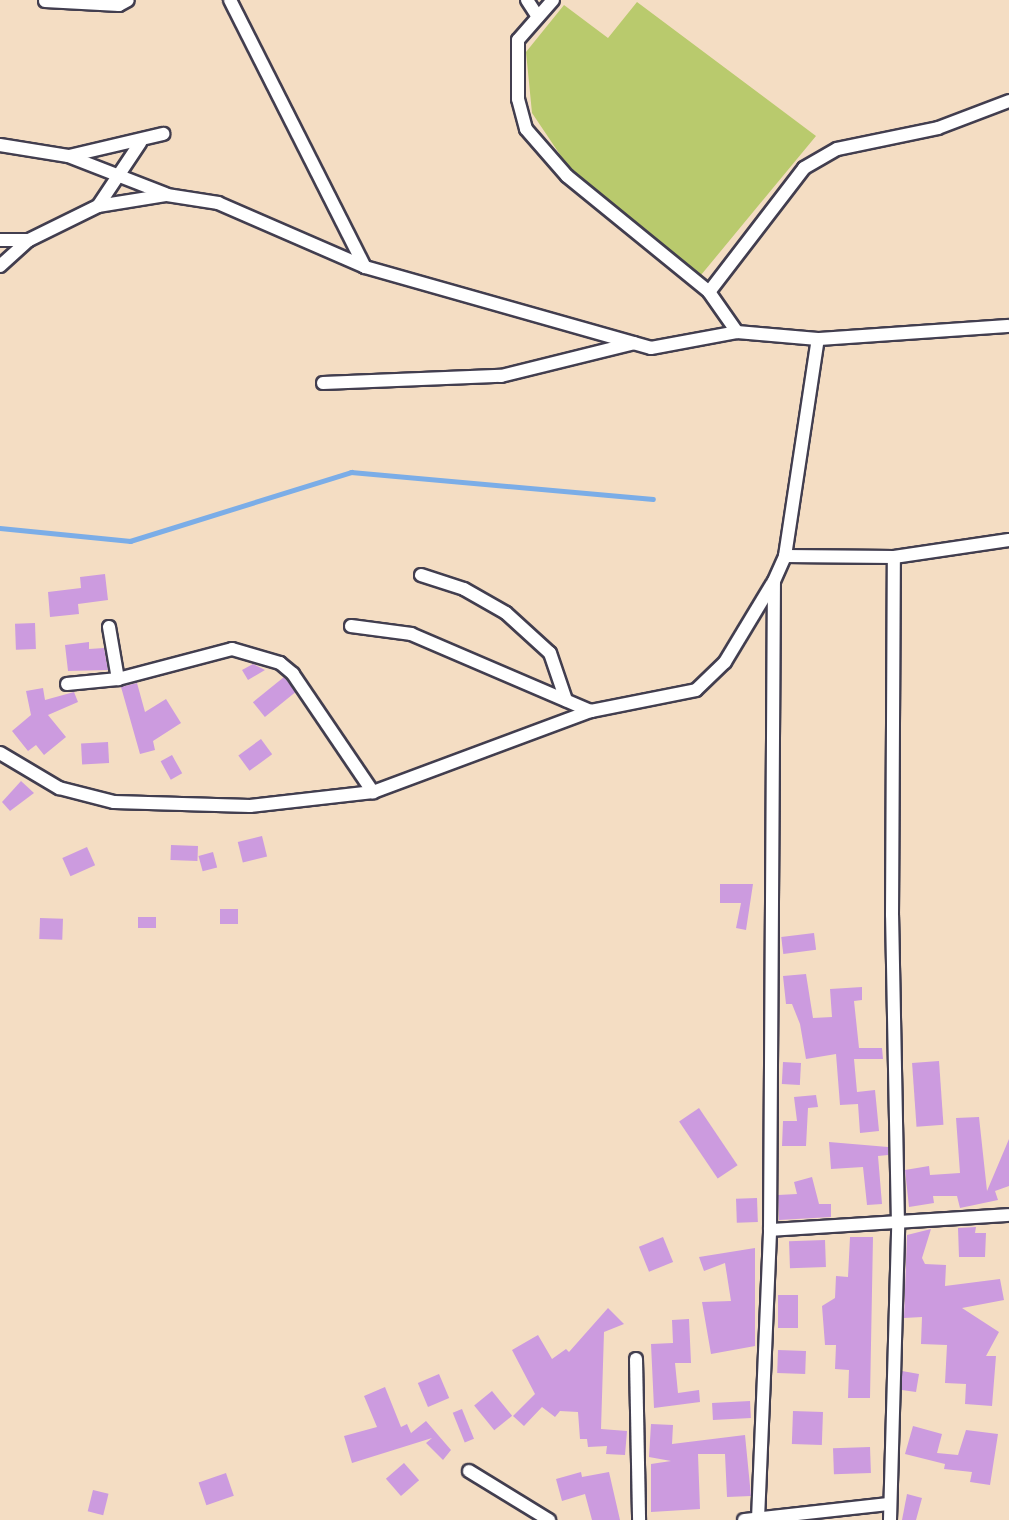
<!DOCTYPE html>
<style>
body{margin:0}
#map{position:relative;width:1009px;height:1520px;overflow:hidden;background:#f4ddc3;font-family:"Gochi Hand",sans-serif}
div>[style]{position:absolute}
[style*='--x']{left:calc(var(--x)*1px);top:calc(var(--y)*1px);width:calc(var(--w)*1px);rotate:calc(var(--a)*1deg)}
.green>*{inset:0;background:#b9ca6d}
.stream>*{height:4.5px;margin:-2.25px;padding:0 2.25px;transform-origin:2.25px;border-radius:2.25px;background:#7bade7}
.building>*{inset:0;background:#cc9bdf;transform-origin:0 0}
.roads{filter:drop-shadow(2px 0 #423e4f) drop-shadow(-2px 0 #423e4f) drop-shadow(0 2px #423e4f) drop-shadow(0 -2px #423e4f)}
.street>*{height:12px;margin:-6px;padding:0 6px;transform-origin:6px;border-radius:6px;background:#fff}
span{translate:-50% -50%;white-space:nowrap;text-align:center;line-height:1.15;-webkit-text-stroke:4.5px #fff;paint-order:stroke}
</style>
<div id="map">
<div class="green">
<div style="clip-path:polygon(637px 2px,816px 136px,701px 275px,569px 168px,532px 113px,526px 52px,564px 5px,608px 38px)"></div>
</div>
<div class="stream">
<div style="--x:0;--y:528;--w:131;--a:5.7"></div>
<div style="--x:130;--y:541;--w:232;--a:-17.3"></div>
<div style="--x:351;--y:472;--w:303;--a:5.1"></div>
</div>
<div class="building">
<div style="clip-path:polygon(105px 574px,108px 600px,78px 604px,79px 614px,50px 617px,48px 592px,81px 588px,80px 577px)"></div>
<div style="left:35px;top:623px;width:26px;height:20px;rotate:88deg"></div>
<div style="clip-path:polygon(89px 642px,89px 649px,104px 648px,108px 670px,68px 671px,65px 645px)"></div>
<div style="clip-path:polygon(253px 664px,265px 670px,248px 680px,242px 670px)"></div>
<div style="left:284px;top:677px;width:19px;height:40px;rotate:51deg"></div>
<div style="clip-path:polygon(137px 683px,145px 712px,166px 699px,181px 723px,153px 741px,155px 750px,140px 754px,121px 687px)"></div>
<div style="clip-path:polygon(43px 688px,45px 700px,74px 692px,78px 702px,48px 715px,66px 737px,44px 755px,36px 745px,28px 751px,12px 731px,31px 715px,26px 691px)"></div>
<div style="left:261px;top:739px;width:19px;height:28px;rotate:54deg"></div>
<div style="left:108px;top:742px;width:21px;height:27px;rotate:87deg"></div>
<div style="left:172px;top:755px;width:21px;height:13px;rotate:61deg"></div>
<div style="clip-path:polygon(21px 781px,34px 793px,10px 811px,2px 802px)"></div>
<div style="left:262px;top:836px;width:21px;height:25px;rotate:76deg"></div>
<div style="left:171px;top:845px;width:27px;height:15px;rotate:2deg"></div>
<div style="left:87px;top:847px;width:20px;height:27px;rotate:66deg"></div>
<div style="left:213px;top:852px;width:16px;height:15px;rotate:75deg"></div>
<div style="clip-path:polygon(720px 884px,753px 884px,746px 930px,736px 928px,741px 903px,720px 903px)"></div>
<div style="left:220px;top:909px;width:18px;height:15px"></div>
<div style="left:138px;top:917px;width:18px;height:11px"></div>
<div style="left:40px;top:918px;width:23px;height:21px;rotate:2deg"></div>
<div style="left:814px;top:933px;width:17px;height:33px;rotate:83deg"></div>
<div style="clip-path:polygon(806px 974px,813px 1018px,832px 1017px,830px 989px,862px 987px,862px 1000px,854px 1001px,859px 1048px,882px 1048px,883px 1059px,854px 1059px,857px 1092px,875px 1090px,879px 1131px,860px 1133px,858px 1104px,840px 1105px,836px 1054px,806px 1059px,800px 1024px,792px 1004px,786px 1004px,783px 976px)"></div>
<div style="left:939px;top:1061px;width:64px;height:27px;rotate:86deg"></div>
<div style="left:783px;top:1062px;width:18px;height:22px;rotate:3deg"></div>
<div style="clip-path:polygon(816px 1095px,818px 1107px,808px 1108px,806px 1146px,782px 1146px,783px 1121px,797px 1121px,794px 1097px)"></div>
<div style="left:699px;top:1108px;width:69px;height:24px;rotate:56deg"></div>
<div style="clip-path:polygon(979px 1117px,987px 1191px,1009px 1139px,1009px 1186px,995px 1191px,998px 1200px,960px 1208px,957px 1196px,933px 1196px,934px 1203px,909px 1207px,905px 1170px,929px 1166px,930px 1175px,960px 1173px,956px 1118px)"></div>
<div style="clip-path:polygon(829px 1142px,888px 1147px,888px 1155px,878px 1156px,882px 1204px,867px 1205px,863px 1167px,831px 1169px)"></div>
<div style="clip-path:polygon(812px 1177px,819px 1204px,831px 1204px,831px 1217px,779px 1220px,778px 1195px,797px 1194px,794px 1182px)"></div>
<div style="left:757px;top:1198px;width:24px;height:21px;rotate:88deg"></div>
<div style="clip-path:polygon(976px 1227px,975px 1233px,986px 1233px,985px 1257px,959px 1257px,958px 1228px)"></div>
<div style="clip-path:polygon(931px 1229px,922px 1258px,925px 1264px,946px 1265px,945px 1286px,1000px 1279px,1004px 1300px,962px 1308px,999px 1332px,986px 1356px,996px 1356px,992px 1406px,965px 1404px,966px 1384px,945px 1383px,947px 1345px,921px 1344px,922px 1317px,904px 1318px,907px 1235px)"></div>
<div style="left:663px;top:1237px;width:27px;height:26px;rotate:68deg"></div>
<div style="clip-path:polygon(850px 1237px,873px 1237px,870px 1398px,848px 1398px,849px 1370px,835px 1369px,836px 1345px,825px 1345px,822px 1306px,835px 1298px,836px 1276px,848px 1277px)"></div>
<div style="left:825px;top:1240px;width:27px;height:36px;rotate:88deg"></div>
<div style="clip-path:polygon(755px 1248px,755px 1346px,711px 1354px,702px 1302px,731px 1301px,725px 1263px,704px 1271px,699px 1257px)"></div>
<div style="left:778px;top:1295px;width:20px;height:33px"></div>
<div style="clip-path:polygon(608px 1308px,624px 1324px,604px 1332px,601px 1429px,627px 1431px,625px 1455px,606px 1454px,607px 1446px,588px 1447px,587px 1439px,580px 1439px,578px 1412px,560px 1411px,555px 1417px,542px 1407px,524px 1426px,513px 1416px,535px 1394px,512px 1350px,538px 1335px,552px 1359px,566px 1349px,569px 1352px)"></div>
<div style="clip-path:polygon(689px 1319px,691px 1363px,675px 1363px,678px 1393px,699px 1390px,700px 1402px,654px 1408px,651px 1344px,673px 1343px,672px 1320px)"></div>
<div style="left:778px;top:1350px;width:28px;height:23px;rotate:2deg"></div>
<div style="clip-path:polygon(902px 1371px,919px 1374px,916px 1392px,902px 1390px)"></div>
<div style="left:439px;top:1374px;width:26px;height:23px;rotate:67deg"></div>
<div style="clip-path:polygon(385px 1387px,401px 1427px,407px 1424px,411px 1433px,426px 1421px,451px 1450px,443px 1460px,426px 1443px,432px 1438px,352px 1463px,344px 1436px,377px 1427px,364px 1396px)"></div>
<div style="left:492px;top:1391px;width:32px;height:23px;rotate:51deg"></div>
<div style="left:750px;top:1401px;width:17px;height:38px;rotate:87deg"></div>
<div style="left:462px;top:1409px;width:32px;height:10px;rotate:68deg"></div>
<div style="left:793px;top:1411px;width:30px;height:33px;rotate:2deg"></div>
<div style="clip-path:polygon(651px 1424px,673px 1425px,672px 1444px,745px 1435px,751px 1496px,727px 1497px,725px 1454px,698px 1454px,700px 1509px,651px 1512px,651px 1464px,671px 1461px,649px 1457px)"></div>
<div style="clip-path:polygon(913px 1426px,942px 1434px,937px 1453px,958px 1455px,966px 1430px,998px 1434px,990px 1485px,970px 1482px,972px 1472px,944px 1469px,945px 1464px,905px 1454px)"></div>
<div style="left:870px;top:1447px;width:26px;height:37px;rotate:88deg"></div>
<div style="left:404px;top:1463px;width:23px;height:24px;rotate:49deg"></div>
<div style="clip-path:polygon(581px 1472px,582px 1477px,609px 1472px,620px 1520px,592px 1520px,585px 1494px,562px 1501px,556px 1479px)"></div>
<div style="left:226px;top:1473px;width:24px;height:29px;rotate:71deg"></div>
<div style="left:93px;top:1490px;width:16px;height:22px;rotate:14deg"></div>
<div style="clip-path:polygon(907px 1494px,922px 1498px,916px 1520px,902px 1520px)"></div>
</div>
<div class="roads">
<div class="street">
<div style="--x:230;--y:0;--w:299;--a:63.2"></div>
<div style="--x:527;--y:0;--w:20;--a:57"></div>
<div style="--x:553;--y:0;--w:53;--a:131.2"></div>
<div style="--x:518;--y:40;--w:59;--a:90"></div>
<div style="--x:518;--y:99;--w:31;--a:75"></div>
<div style="--x:526;--y:129;--w:62;--a:48.9"></div>
<div style="--x:567;--y:176;--w:183;--a:39.2"></div>
<div style="--x:709;--y:292;--w:49;--a:55"></div>
<div style="--x:45;--y:1;--w:74;--a:3.1"></div>
<div style="--x:119;--y:5;--w:10;--a:-29"></div>
<div style="--x:0;--y:145;--w:69;--a:9.2"></div>
<div style="--x:68;--y:156;--w:105;--a:21.2"></div>
<div style="--x:69;--y:156;--w:97;--a:-13.2"></div>
<div style="--x:98;--y:206;--w:76;--a:-56.3"></div>
<div style="--x:0;--y:240;--w:29;--a:0"></div>
<div style="--x:0;--y:266;--w:39;--a:-42"></div>
<div style="--x:29;--y:240;--w:77;--a:-26.2"></div>
<div style="--x:98;--y:206;--w:70;--a:-9.1"></div>
<div style="--x:167;--y:195;--w:52;--a:8.9"></div>
<div style="--x:218;--y:203;--w:160;--a:23.5"></div>
<div style="--x:365;--y:267;--w:297;--a:15.8"></div>
<div style="--x:651;--y:348;--w:87;--a:-10.5"></div>
<div style="--x:737;--y:332;--w:81;--a:4.9"></div>
<div style="--x:818;--y:339;--w:191;--a:-3.9"></div>
<div style="--x:709;--y:292;--w:156;--a:-52.5"></div>
<div style="--x:804;--y:168;--w:38;--a:-30"></div>
<div style="--x:837;--y:149;--w:103;--a:-11.7"></div>
<div style="--x:938;--y:128;--w:76;--a:-20.8"></div>
<div style="--x:323;--y:383;--w:178;--a:-2.3"></div>
<div style="--x:501;--y:376;--w:137;--a:-13.9"></div>
<div style="--x:785;--y:556;--w:109;--a:0.5"></div>
<div style="--x:894;--y:557;--w:116;--a:-8.4"></div>
<div style="--x:421;--y:575;--w:45;--a:18"></div>
<div style="--x:464;--y:589;--w:48;--a:29.7"></div>
<div style="--x:506;--y:613;--w:59;--a:42.3"></div>
<div style="--x:550;--y:653;--w:50;--a:71.2"></div>
<div style="--x:351;--y:626;--w:61;--a:7.6"></div>
<div style="--x:411;--y:634;--w:196;--a:23.2"></div>
<div style="--x:109;--y:627;--w:53;--a:80.2"></div>
<div style="--x:67;--y:684;--w:51;--a:-5.6"></div>
<div style="--x:118;--y:679;--w:118;--a:-14.7"></div>
<div style="--x:232;--y:649;--w:50;--a:16.3"></div>
<div style="--x:280;--y:663;--w:17;--a:40"></div>
<div style="--x:293;--y:674;--w:143;--a:55.9"></div>
<div style="--x:0;--y:753;--w:69;--a:30.7"></div>
<div style="--x:59;--y:788;--w:57;--a:14.3"></div>
<div style="--x:114;--y:802;--w:136;--a:1.7"></div>
<div style="--x:250;--y:806;--w:124;--a:-6.5"></div>
<div style="--x:373;--y:792;--w:233;--a:-20.4"></div>
<div style="--x:591;--y:711;--w:107;--a:-11.3"></div>
<div style="--x:696;--y:690;--w:40;--a:-44"></div>
<div style="--x:725;--y:662;--w:91;--a:-58.9"></div>
<div style="--x:770;--y:1230;--w:239;--a:-3.6"></div>
<div style="--x:636;--y:1359;--w:161;--a:88.9"></div>
<div style="--x:469;--y:1471;--w:94;--a:31.5"></div>
<div style="--x:758;--y:1519;--w:289;--a:-87.6"></div>
<div style="--x:770;--y:1230;--w:649;--a:-89.65"></div>
<div style="--x:774;--y:581;--w:27;--a:-66"></div>
<div style="--x:785;--y:556;--w:219;--a:-81.4"></div>
<div style="--x:744;--y:1520;--w:146;--a:-6.3"></div>
<div style="--x:890;--y:1520;--w:295;--a:-88.4"></div>
<div style="--x:898;--y:1225;--w:310;--a:-91.1"></div>
<div style="--x:892;--y:915;--w:358;--a:-89.7"></div>
</div>
</div>
</div>
